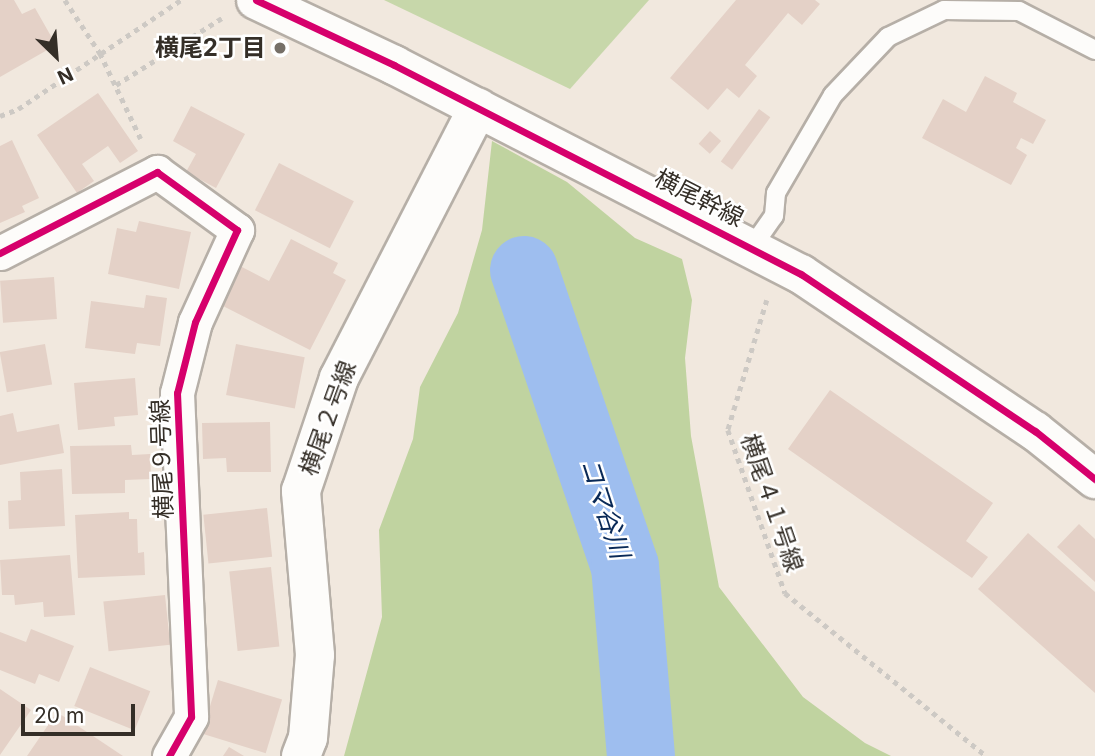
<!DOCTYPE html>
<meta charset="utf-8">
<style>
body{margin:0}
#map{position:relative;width:1095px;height:756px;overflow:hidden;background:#f1e8de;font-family:Inter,"Noto Sans JP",sans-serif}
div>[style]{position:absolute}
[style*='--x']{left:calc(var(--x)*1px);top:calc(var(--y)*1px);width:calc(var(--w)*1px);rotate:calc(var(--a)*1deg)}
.green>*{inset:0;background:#c7d7aa}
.forest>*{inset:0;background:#c0d3a0}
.river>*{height:68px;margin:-34px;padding:0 34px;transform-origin:34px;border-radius:34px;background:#9ebeef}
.building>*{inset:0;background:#e4d1c7;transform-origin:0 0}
.path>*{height:4.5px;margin-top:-2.25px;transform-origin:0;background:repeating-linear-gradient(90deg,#cdc9c4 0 5px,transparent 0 10px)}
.roads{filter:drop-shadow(2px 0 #b6afa7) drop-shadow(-2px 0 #b6afa7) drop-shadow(0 2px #b6afa7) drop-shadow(0 -2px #b6afa7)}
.service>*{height:18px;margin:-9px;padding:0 9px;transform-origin:9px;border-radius:9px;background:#fdfcfa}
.minor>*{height:33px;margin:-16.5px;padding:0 16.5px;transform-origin:16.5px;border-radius:16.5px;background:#fdfcfa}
.tertiary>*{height:38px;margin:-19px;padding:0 19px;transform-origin:19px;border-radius:19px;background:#fdfcfa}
.cycleway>*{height:7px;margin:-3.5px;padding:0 3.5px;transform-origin:3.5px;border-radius:3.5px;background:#d6006c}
.dots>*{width:19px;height:19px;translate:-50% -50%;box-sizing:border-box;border:4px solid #fff;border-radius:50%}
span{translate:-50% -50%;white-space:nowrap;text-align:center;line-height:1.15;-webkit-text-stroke:5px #fff;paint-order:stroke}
.poi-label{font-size:24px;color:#342e27;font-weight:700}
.right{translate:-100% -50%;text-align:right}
.street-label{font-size:24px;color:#342e27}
.water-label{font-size:26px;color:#092957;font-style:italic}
.north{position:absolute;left:21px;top:21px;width:70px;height:70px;-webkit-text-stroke:5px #fff;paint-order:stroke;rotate:155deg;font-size:19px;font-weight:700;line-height:28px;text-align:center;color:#342e27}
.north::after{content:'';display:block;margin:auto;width:24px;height:32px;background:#342e27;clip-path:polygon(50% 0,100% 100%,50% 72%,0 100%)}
.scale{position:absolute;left:21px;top:704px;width:114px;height:32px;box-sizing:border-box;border:4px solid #342e27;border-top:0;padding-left:9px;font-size:21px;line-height:24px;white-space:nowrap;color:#342e27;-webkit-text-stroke:5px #fff;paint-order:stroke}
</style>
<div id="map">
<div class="green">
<div style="clip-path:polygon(384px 0,649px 0,570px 89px)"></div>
</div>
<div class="forest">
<div style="clip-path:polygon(492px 141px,567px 182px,635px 238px,682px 259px,692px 300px,685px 358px,691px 436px,719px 587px,803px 697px,865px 743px,891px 756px,344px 756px,382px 617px,379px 530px,413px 439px,420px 387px,458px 313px,482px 230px)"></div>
</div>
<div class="river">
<div style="--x:524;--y:270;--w:313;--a:71.2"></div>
<div style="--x:625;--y:566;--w:191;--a:85.2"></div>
</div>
<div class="building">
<div style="clip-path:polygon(0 0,14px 0,22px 14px,35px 8px,56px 45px,0 77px)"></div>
<div style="clip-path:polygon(736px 0,815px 0,820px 4px,802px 25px,788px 13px,745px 65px,757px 76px,739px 98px,727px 88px,708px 110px,670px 78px)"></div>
<div style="clip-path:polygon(985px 76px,1017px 93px,1013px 102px,1046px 120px,1033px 144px,1021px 138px,1016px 148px,1027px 155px,1011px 185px,922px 138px,943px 99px,966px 112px)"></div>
<div style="clip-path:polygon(98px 93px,138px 151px,120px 163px,108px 146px,82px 164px,94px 181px,77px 193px,37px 135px)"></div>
<div style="clip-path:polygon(191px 106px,245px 134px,216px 188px,186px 172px,196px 154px,173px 141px)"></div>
<div style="left:759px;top:109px;width:14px;height:65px;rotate:36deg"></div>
<div style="left:710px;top:131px;width:15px;height:17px;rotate:42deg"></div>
<div style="clip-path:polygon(12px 140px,39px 198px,22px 206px,25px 212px,0 223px,0 146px)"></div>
<div style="left:279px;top:163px;width:84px;height:53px;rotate:27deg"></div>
<div style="clip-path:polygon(139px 221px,191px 232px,179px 289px,108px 274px,117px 228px,136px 232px)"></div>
<div style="clip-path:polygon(291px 239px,338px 263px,333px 273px,346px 280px,310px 350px,221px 305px,240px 266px,269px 281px)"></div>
<div style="left:54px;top:277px;width:42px;height:54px;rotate:86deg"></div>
<div style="clip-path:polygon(146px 295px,167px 298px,160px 346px,137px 343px,135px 354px,85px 348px,91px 301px,144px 308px)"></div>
<div style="left:45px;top:344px;width:41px;height:46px;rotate:80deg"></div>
<div style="left:236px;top:344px;width:70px;height:52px;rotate:11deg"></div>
<div style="clip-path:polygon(135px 378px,138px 415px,114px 417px,115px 426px,78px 430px,74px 383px)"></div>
<div style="clip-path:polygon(830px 390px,993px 503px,966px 541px,988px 557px,972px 578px,788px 449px)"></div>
<div style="clip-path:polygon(13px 413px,17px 432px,59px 424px,64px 453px,0 465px,0 416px)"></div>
<div style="clip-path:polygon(270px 422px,271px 472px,227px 472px,226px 458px,203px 459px,202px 423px)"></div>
<div style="clip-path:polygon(131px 445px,132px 455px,150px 454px,151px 479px,125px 480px,125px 493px,72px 494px,70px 446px)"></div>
<div style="clip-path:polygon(62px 469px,65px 526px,9px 529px,8px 501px,21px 500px,20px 472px)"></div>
<div style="left:267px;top:508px;width:49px;height:64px;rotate:84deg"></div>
<div style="clip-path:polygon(129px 512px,129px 519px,137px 519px,138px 553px,144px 552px,145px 575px,78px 578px,75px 515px)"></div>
<div style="clip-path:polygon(1079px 524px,1095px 539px,1095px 582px,1057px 547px)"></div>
<div style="clip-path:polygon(1028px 533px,1095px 592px,1095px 693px,978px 589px)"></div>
<div style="clip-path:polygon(70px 555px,75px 615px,44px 617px,43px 602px,15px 605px,14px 595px,2px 595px,0 560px)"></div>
<div style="left:271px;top:567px;width:80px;height:42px;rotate:84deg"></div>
<div style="left:165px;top:595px;width:50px;height:62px;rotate:84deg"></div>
<div style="clip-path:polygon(31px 629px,74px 646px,59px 682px,39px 674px,35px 684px,0 670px,0 632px,26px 642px)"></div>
<div style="left:90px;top:667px;width:65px;height:42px;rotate:22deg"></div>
<div style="left:218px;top:680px;width:67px;height:56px;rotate:17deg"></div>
<div style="clip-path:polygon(0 689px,31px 710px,0 755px)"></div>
<div style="clip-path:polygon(57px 712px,123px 756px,27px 756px)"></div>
<div style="clip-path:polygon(229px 747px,244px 756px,223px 756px)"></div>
</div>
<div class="path">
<div style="--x:65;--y:0;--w:64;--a:56.6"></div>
<div style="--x:100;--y:53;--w:95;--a:64.5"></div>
<div style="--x:116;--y:85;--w:125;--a:-32.3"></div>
<div style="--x:0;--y:116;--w:19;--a:-21"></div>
<div style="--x:18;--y:109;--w:196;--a:-33.8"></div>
<div style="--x:767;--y:300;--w:136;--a:106.7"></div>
<div style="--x:728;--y:430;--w:173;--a:70.7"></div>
<div style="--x:785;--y:593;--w:259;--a:39"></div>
</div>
<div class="roads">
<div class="service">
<div style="--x:752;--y:247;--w:38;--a:-55"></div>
<div style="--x:774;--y:216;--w:23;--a:-85"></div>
<div style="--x:776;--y:193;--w:113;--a:-59.8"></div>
<div style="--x:833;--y:95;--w:80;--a:-46.5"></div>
<div style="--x:888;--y:37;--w:62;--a:-25.7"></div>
<div style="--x:944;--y:10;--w:75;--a:0.8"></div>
<div style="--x:1019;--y:11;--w:85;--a:27.2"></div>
</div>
<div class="minor">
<div style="--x:0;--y:253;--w:177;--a:-27.3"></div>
<div style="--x:157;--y:172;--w:99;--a:35.9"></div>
<div style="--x:237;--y:230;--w:101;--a:114.5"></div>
<div style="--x:195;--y:322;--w:73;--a:104.2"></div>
<div style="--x:177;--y:393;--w:324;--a:87.5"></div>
<div style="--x:191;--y:717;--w:45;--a:119.4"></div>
</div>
<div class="tertiary">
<div style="--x:256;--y:0;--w:153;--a:25.2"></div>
<div style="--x:394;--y:65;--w:458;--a:27.2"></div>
<div style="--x:801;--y:274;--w:282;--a:33.9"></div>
<div style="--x:1035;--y:431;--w:77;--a:38.7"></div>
<div style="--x:301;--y:756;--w:19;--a:-69"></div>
<div style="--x:308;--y:738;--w:83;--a:-85.2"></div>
<div style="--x:315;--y:655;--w:165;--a:-94.9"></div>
<div style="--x:301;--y:491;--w:119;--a:-71.4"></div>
<div style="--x:339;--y:378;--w:304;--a:-62.8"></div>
</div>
</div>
<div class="cycleway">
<div style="--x:256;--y:0;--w:153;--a:25.2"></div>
<div style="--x:394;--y:65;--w:458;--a:27.2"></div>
<div style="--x:801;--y:274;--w:282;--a:33.9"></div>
<div style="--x:1035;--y:431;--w:77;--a:38.7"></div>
<div style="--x:0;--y:253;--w:177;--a:-27.3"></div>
<div style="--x:157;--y:172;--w:99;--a:35.9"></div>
<div style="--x:237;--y:230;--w:101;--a:114.5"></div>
<div style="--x:195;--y:322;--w:73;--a:104.2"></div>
<div style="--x:177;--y:393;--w:324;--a:87.5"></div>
<div style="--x:191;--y:717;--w:45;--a:119.4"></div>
</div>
<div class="dots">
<div style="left:280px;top:48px;background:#766f67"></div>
</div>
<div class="poi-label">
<span class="right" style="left:266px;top:48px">横尾2丁目</span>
</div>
<div class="street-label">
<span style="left:699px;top:198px;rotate:27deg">横尾幹線</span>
<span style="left:328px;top:418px;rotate:-70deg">横尾２号線</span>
<span style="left:162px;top:459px;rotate:-92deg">横尾９号線</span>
<span style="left:772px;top:503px;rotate:71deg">横尾４１号線</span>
</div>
<div class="water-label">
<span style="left:605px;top:508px;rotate:72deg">コマ谷川</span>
</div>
<div class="north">N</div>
<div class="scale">20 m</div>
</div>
